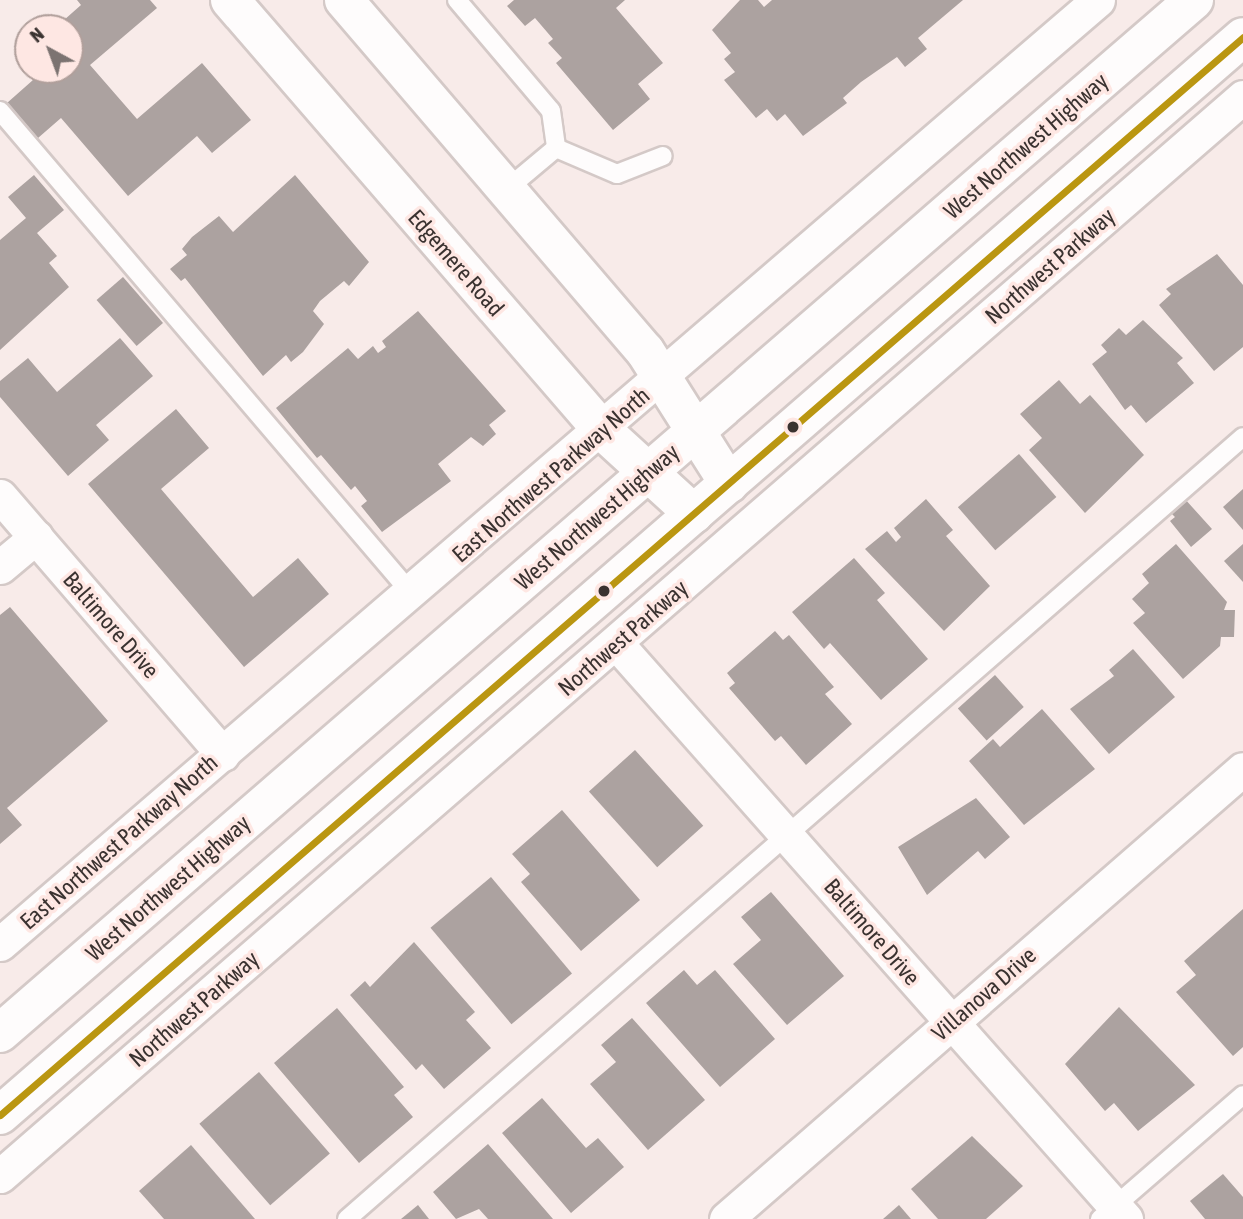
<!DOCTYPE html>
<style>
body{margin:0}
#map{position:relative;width:1243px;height:1219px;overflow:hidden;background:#f8ebe9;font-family:"Asap Condensed",sans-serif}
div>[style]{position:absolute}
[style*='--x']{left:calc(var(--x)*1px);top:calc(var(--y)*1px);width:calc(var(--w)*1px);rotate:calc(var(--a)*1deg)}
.building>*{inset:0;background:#aca2a0;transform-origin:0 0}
.roads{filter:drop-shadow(2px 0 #d4c9c7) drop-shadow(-2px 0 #d4c9c7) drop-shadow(0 2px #d4c9c7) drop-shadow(0 -2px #d4c9c7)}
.lane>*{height:18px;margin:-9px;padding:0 9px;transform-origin:9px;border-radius:9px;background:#fefcfc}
.street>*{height:33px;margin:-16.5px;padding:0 16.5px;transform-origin:16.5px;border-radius:16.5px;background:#fefcfc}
.secondary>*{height:38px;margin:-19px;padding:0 19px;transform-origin:19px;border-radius:19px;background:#fefcfc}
.primary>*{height:38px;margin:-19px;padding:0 19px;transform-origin:19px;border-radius:19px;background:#fefcfc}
.bus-1>*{height:7px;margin:-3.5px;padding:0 3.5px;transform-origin:3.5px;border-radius:3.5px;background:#ba9611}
.dots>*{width:19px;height:19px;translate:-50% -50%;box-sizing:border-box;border:4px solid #fee7e3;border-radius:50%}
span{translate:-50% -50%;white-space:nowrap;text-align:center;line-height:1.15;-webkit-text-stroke:7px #fee7e3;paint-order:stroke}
.street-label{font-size:23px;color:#3a3230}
.north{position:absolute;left:14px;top:14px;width:70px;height:70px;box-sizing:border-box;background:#fee7e3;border:2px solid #b09f9b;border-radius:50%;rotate:319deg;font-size:19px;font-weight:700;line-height:28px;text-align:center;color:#3a3230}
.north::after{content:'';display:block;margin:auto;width:24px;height:32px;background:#7c7371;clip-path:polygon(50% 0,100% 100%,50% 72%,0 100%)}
</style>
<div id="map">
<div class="building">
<div style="clip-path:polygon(77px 0,150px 0,157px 8px,90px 65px,137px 119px,202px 63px,251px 120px,212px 153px,197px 136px,128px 196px,61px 118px,38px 138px,7px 103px,33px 80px,17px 61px,28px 52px,28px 70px,70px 70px,70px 28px,55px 28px,81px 5px)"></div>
<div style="clip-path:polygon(514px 0,625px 0,616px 8px,663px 63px,638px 84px,650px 99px,613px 130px,556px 63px,562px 58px,548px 43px,553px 39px,535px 18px,525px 26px,507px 6px)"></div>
<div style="clip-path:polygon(740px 0,758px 0,764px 7px,772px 0,963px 0,918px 38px,927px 49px,905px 67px,897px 57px,861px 82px,843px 98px,847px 103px,803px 136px,785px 114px,777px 121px,767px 109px,756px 118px,724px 80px,735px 72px,724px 59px,731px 53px,712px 30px)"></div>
<div style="clip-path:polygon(34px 175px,64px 210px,37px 233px,57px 256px,49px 263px,69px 287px,0 350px,0 240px,26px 218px,8px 197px)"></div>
<div style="clip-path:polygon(295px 175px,369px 262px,349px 286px,344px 281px,320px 301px,313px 311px,324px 324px,303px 352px,291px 362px,286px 355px,263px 376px,185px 278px,181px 281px,170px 269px,187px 255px,182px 249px,192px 237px,219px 216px,233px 232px)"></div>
<div style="clip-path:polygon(1217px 254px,1243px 285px,1243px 347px,1214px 371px,1159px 305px,1171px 294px,1166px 289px)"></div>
<div style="left:123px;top:277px;width:61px;height:35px;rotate:49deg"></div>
<div style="clip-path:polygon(418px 311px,506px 411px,489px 425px,496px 434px,483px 446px,471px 437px,438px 464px,451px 481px,382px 532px,361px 506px,367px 501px,355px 486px,351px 490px,321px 455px,317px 458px,276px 408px,348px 348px,358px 359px,373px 346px,378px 353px,386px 347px,382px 341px)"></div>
<div style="clip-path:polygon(1143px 320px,1183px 358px,1177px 363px,1194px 383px,1146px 423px,1131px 405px,1125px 410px,1092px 364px,1107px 352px,1101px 345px,1119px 328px,1126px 335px)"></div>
<div style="clip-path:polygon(120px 338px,153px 376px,96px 425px,109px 440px,68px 476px,0 397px,0 381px,28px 358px,57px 392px)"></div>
<div style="clip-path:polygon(1059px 380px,1080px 404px,1090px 395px,1144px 455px,1085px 513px,1029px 450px,1042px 438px,1020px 414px)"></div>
<div style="clip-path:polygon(176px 409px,209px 448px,161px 489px,253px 597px,298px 558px,329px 594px,244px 667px,88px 484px)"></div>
<div style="left:1019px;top:454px;width:57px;height:81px;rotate:49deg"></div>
<div style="clip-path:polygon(1243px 489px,1243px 530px,1223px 507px)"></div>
<div style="clip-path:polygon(1184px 498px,1212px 529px,1191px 547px,1170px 521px,1175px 517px,1169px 511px)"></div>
<div style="clip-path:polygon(926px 499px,953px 530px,946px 536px,990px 586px,944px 631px,865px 549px,887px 531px,896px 542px,901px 537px,894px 528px)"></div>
<div style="clip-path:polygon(1176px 544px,1227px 602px,1224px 610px,1235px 610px,1234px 637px,1221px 637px,1220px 646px,1183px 679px,1133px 623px,1145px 613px,1132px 599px,1149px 583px,1142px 574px)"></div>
<div style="clip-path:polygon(1243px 544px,1243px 582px,1224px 561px)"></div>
<div style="clip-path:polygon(854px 558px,885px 593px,877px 600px,928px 659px,881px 700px,830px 643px,824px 649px,792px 612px)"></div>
<div style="clip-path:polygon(10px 607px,108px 721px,7px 808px,22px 825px,0 844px,0 615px)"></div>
<div style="clip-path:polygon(775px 631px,783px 640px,789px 635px,834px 687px,825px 694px,852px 724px,806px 765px,781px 736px,775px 741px,729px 688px,735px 683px,727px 673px)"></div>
<div style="clip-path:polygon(1133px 649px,1175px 697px,1109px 754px,1070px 709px,1114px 676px,1109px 670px)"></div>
<div style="left:995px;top:675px;width:43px;height:50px;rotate:48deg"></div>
<div style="clip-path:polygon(1042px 709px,1095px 769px,1024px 825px,969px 761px,993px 739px,1000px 747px)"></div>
<div style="left:635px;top:750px;width:102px;height:62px;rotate:48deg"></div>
<div style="clip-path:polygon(976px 798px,1010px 837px,985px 859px,978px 851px,927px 895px,898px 847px)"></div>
<div style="clip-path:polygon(562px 810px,640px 900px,581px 951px,521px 882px,530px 874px,512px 854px)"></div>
<div style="left:491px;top:877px;width:126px;height:79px;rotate:50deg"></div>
<div style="clip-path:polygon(771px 892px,844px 976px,787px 1025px,733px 964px,761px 940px,741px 917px)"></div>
<div style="clip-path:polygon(1243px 909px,1243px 1047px,1233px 1056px,1176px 992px,1196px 975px,1184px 961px)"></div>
<div style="clip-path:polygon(414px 942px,475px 1012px,466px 1020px,491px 1048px,444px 1089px,422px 1064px,416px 1070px,350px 995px,365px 981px,370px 987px)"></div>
<div style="clip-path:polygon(684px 970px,697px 985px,715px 970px,775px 1039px,720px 1087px,646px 1003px)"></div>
<div style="clip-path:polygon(1119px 1007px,1195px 1085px,1138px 1131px,1114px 1103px,1105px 1111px,1065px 1064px)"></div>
<div style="clip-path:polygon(337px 1008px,404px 1087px,394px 1095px,413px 1117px,359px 1163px,274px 1063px)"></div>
<div style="clip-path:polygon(632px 1018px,705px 1100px,648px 1150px,590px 1084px,616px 1062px,601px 1045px)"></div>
<div style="left:259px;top:1072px;width:108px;height:79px;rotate:49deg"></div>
<div style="clip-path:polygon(542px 1098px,586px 1148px,598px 1138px,624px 1167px,571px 1213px,502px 1133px)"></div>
<div style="clip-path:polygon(972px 1136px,1023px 1186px,986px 1219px,938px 1219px,911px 1189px)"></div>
<div style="clip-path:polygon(488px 1144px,553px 1219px,488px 1219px,479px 1209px,456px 1219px,433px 1192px)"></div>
<div style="clip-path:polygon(191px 1145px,255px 1219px,164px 1219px,139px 1191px)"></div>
<div style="clip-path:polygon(1223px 1174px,1243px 1197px,1243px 1219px,1205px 1219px,1190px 1201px)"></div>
<div style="clip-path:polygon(418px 1205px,429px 1219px,401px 1219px)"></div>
<div style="clip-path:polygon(899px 1205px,911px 1219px,883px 1219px)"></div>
</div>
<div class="roads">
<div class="lane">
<div style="--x:457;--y:0;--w:145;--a:49.7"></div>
<div style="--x:551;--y:111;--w:37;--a:82"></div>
<div style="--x:0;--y:111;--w:635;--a:49.54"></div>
<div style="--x:556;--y:148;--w:66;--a:23.1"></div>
<div style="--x:617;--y:174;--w:49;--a:-21.4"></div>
<div style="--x:507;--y:189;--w:64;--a:-39.9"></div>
<div style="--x:347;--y:1219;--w:1189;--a:-41.11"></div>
<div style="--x:1100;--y:1219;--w:189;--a:-40.9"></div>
</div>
<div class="street">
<div style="--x:0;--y:496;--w:341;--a:49.2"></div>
<div style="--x:0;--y:567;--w:47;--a:-39.8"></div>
<div style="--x:617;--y:644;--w:768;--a:48.48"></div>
<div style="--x:0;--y:944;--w:1448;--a:-40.69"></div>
<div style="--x:0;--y:1176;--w:1646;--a:-40.96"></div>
<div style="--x:726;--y:1219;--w:685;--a:-41.04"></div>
</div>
<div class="secondary">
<div style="--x:230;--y:0;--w:570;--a:49.13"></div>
<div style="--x:603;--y:431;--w:123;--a:42.4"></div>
<div style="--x:344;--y:0;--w:462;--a:49.4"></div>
<div style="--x:645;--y:351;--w:157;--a:57.7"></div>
</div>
<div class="primary">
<div style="--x:0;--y:1033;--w:1579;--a:-40.87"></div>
<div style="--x:0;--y:1115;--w:1645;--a:-40.93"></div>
</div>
</div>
<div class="bus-1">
<div style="--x:0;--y:1115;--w:1645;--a:-40.93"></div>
</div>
<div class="dots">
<div style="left:793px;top:427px;background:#3a3230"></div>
<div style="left:604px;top:591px;background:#3a3230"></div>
</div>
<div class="street-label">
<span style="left:1026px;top:146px;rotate:-41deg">West Northwest Highway</span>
<span style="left:456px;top:263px;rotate:49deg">Edgemere Road</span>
<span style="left:1050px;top:266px;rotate:-41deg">Northwest Parkway</span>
<span style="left:551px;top:475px;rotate:-41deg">East Northwest Parkway North</span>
<span style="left:597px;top:517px;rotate:-41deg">West Northwest Highway</span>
<span style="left:111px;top:625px;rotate:49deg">Baltimore Drive</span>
<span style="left:623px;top:638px;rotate:-41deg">Northwest Parkway</span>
<span style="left:119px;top:842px;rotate:-41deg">East Northwest Parkway North</span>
<span style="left:168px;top:888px;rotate:-41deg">West Northwest Highway</span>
<span style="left:872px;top:932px;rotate:49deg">Baltimore Drive</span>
<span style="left:984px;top:994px;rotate:-41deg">Villanova Drive</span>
<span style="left:194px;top:1009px;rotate:-41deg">Northwest Parkway</span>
</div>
<div class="north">N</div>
</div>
